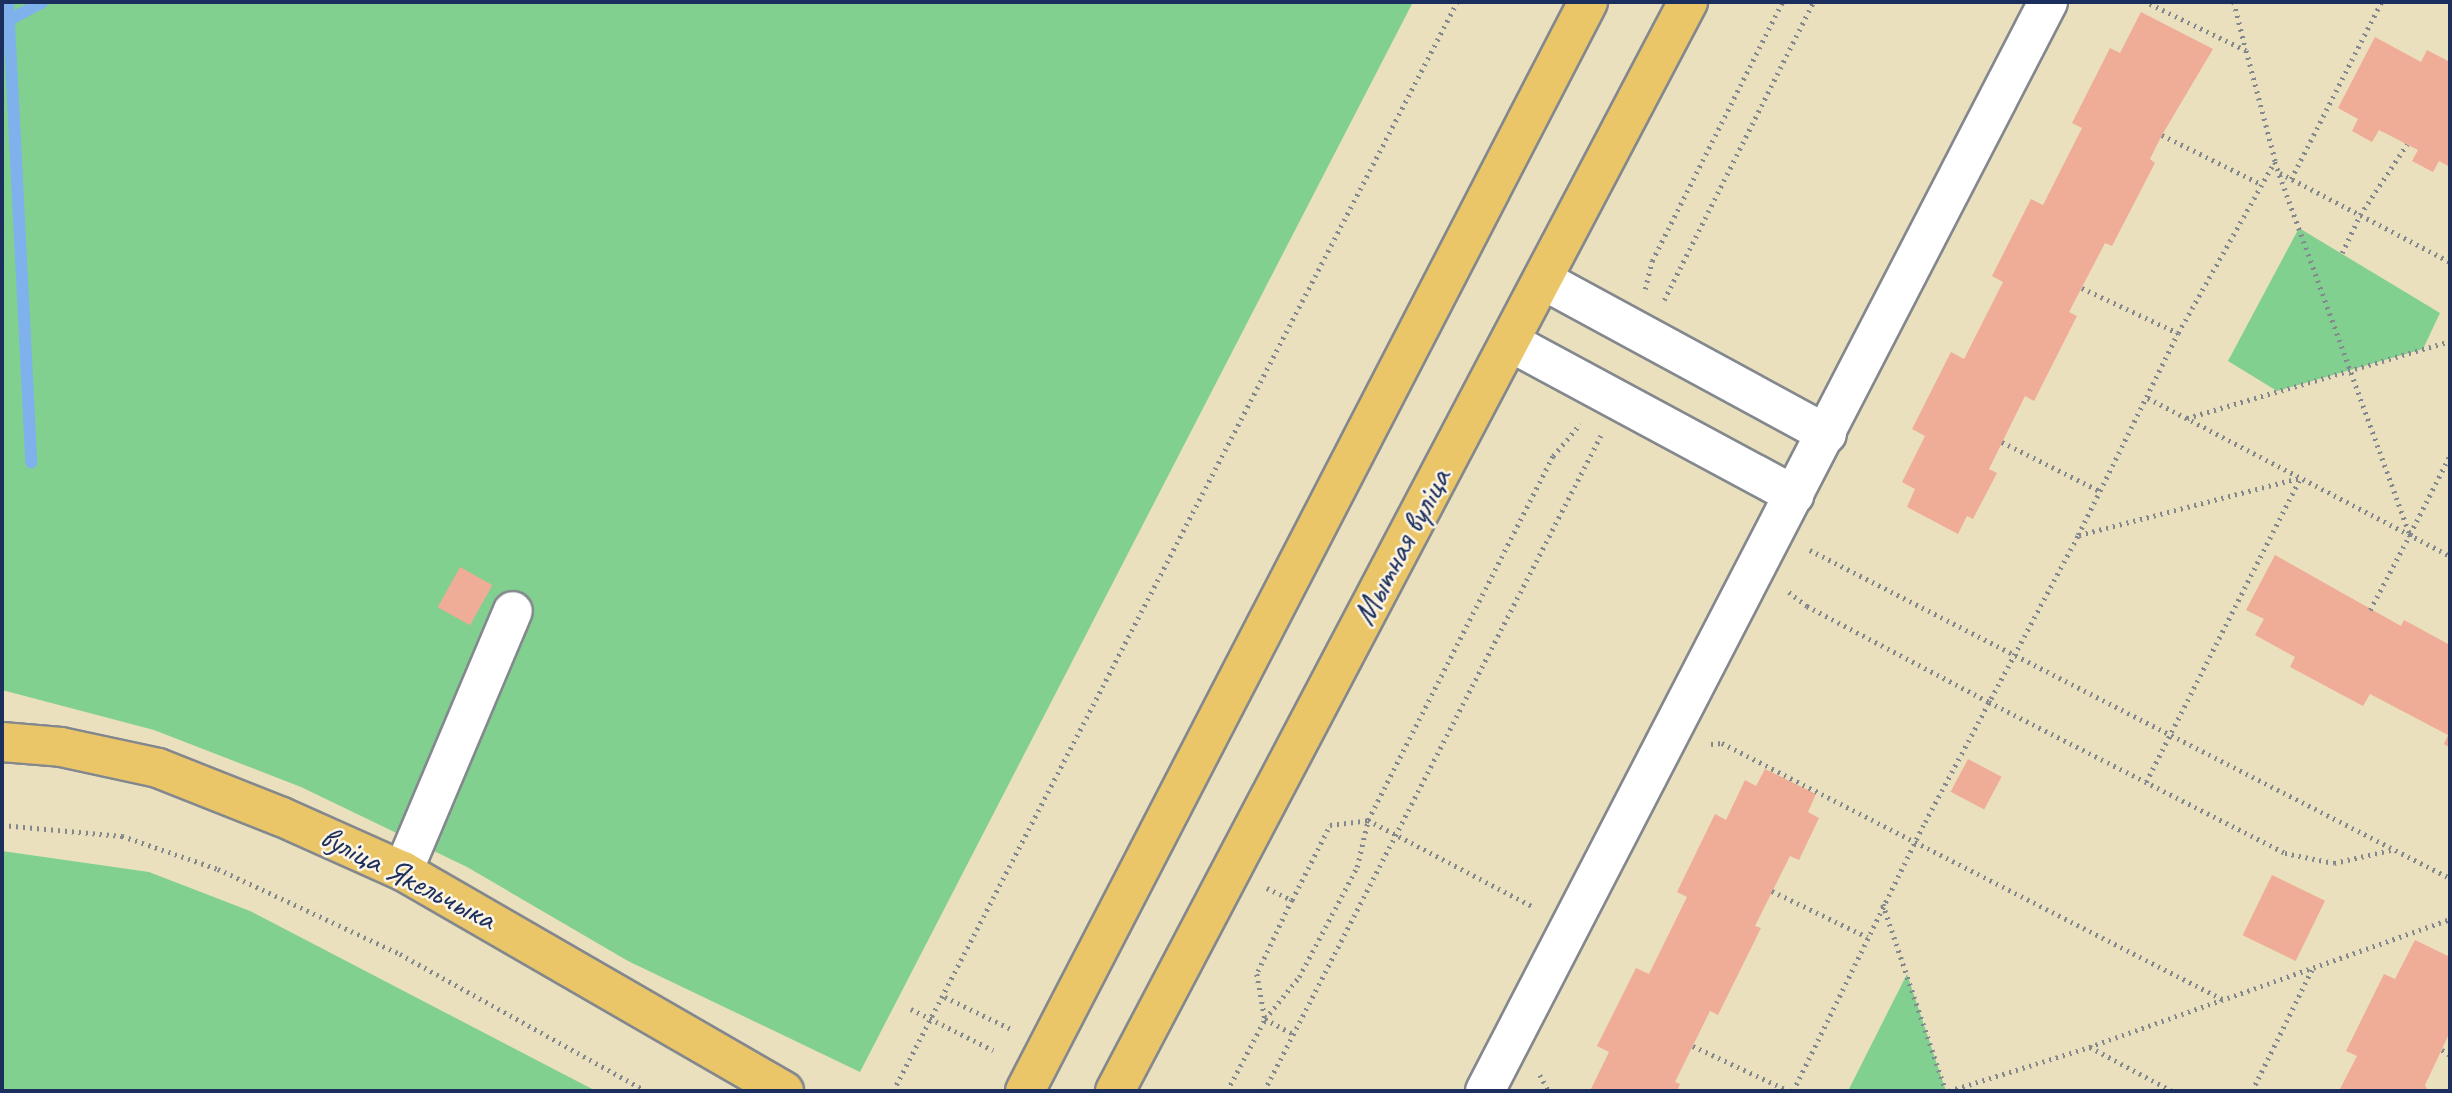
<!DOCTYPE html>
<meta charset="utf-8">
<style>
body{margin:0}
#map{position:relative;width:2452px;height:1093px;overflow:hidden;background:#ebe0bd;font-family:Caveat,sans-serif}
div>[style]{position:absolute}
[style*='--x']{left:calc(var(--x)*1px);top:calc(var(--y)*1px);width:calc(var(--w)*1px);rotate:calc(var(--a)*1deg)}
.green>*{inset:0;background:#82d08f}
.stream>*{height:12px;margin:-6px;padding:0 6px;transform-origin:6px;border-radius:6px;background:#7fb2ec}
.building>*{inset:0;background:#efac97;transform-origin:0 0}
.path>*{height:4.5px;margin-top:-2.25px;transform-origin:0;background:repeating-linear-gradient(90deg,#83888e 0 2px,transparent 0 7px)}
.roads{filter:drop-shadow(2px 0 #83888e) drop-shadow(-2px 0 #83888e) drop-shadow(0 2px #83888e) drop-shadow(0 -2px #83888e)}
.minor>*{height:38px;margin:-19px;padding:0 19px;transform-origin:19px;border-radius:19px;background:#fff}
.major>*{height:38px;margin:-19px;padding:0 19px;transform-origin:19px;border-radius:19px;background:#ebc669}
.highway>*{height:38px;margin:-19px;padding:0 19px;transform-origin:19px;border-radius:19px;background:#ebc669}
span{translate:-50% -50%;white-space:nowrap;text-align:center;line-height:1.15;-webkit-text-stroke:5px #fcf5e5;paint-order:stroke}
.street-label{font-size:33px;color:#1b2f5e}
.frame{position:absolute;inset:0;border:4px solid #1b2f5e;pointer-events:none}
</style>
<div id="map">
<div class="green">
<div style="clip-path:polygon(2px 2px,1413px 2px,860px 1072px,628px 961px,467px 867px,301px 787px,154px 730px,2px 690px)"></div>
<div style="clip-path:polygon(2299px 228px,2440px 313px,2423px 349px,2277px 391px,2228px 361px)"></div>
<div style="clip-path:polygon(2px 851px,149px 872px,250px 911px,596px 1091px,2px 1091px)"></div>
<div style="clip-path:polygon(1907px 974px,1946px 1091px,1848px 1091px)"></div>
</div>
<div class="stream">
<div style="--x:8;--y:2;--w:461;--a:87.1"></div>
<div style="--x:9;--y:20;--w:38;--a:-28"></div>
</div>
<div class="building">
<div style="clip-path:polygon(2141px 12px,2213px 49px,2162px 135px,2150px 159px,2155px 163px,2112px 246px,2105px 243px,2069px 312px,2077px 316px,2034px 401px,2025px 396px,1989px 469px,1997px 473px,1973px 519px,1967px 516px,1958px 534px,1907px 507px,1915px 489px,1902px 482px,1925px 436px,1912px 429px,1951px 352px,1964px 359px,2003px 282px,1992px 276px,2031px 199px,2043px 205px,2082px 128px,2072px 123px,2110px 48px,2120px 53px)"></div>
<div style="clip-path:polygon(2375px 37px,2421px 62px,2427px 50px,2450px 62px,2450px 167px,2439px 161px,2433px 172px,2412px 161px,2418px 150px,2379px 130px,2372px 142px,2352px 131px,2358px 119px,2338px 108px)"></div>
<div style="clip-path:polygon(2275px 555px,2401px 626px,2404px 620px,2450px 645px,2450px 748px,2444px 744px,2448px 735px,2370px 694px,2363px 706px,2290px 667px,2295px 657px,2255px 635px,2264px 619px,2246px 610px)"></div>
<div style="left:460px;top:567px;width:37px;height:46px;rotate:29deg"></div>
<div style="left:1968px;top:759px;width:38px;height:37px;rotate:28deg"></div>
<div style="clip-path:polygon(1765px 769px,1816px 794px,1808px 812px,1819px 818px,1799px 860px,1790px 856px,1755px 926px,1761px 928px,1718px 1015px,1710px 1011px,1675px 1082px,1680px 1084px,1677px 1091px,1590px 1091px,1609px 1052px,1597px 1046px,1636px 968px,1649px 974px,1687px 897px,1677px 892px,1715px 814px,1726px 820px,1745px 780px,1756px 786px)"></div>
<div style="left:2272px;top:875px;width:59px;height:67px;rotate:26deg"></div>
<div style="clip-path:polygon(2415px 940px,2450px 957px,2450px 1032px,2425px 1085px,2428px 1091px,2339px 1091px,2357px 1056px,2346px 1051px,2384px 974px,2395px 979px)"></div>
</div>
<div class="path">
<div style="--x:2234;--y:2;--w:49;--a:76"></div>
<div style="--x:2162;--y:135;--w:110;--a:26.3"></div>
<div style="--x:2275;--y:162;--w:396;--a:70.1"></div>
<div style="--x:2410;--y:534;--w:89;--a:-63.1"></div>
<div style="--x:2280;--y:173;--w:192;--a:27.6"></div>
<div style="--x:2291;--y:179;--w:199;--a:-63"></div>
<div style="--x:2342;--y:253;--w:42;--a:-64.7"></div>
<div style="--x:2360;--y:215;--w:85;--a:-56.5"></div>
<div style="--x:2082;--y:288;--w:106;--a:25.1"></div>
<div style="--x:1645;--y:289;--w:29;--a:-76"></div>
<div style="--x:1652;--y:261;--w:290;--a:-63.3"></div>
<div style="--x:1664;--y:300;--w:333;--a:-63.4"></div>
<div style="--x:2148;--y:398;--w:341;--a:27.6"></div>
<div style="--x:2187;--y:418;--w:274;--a:-16.3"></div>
<div style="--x:2002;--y:442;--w:110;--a:26.6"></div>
<div style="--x:2079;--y:535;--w:228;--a:-14.5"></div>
<div style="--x:1810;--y:550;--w:719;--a:27.14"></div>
<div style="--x:1789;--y:592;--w:23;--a:38"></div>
<div style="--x:1807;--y:606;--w:206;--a:27.8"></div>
<div style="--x:1989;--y:702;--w:332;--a:27"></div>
<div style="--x:2285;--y:853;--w:50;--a:11.5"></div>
<div style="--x:2334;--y:863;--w:58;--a:-12.8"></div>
<div style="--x:2370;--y:610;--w:86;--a:-62.2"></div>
<div style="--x:1711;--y:744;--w:11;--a:-5"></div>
<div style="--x:1722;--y:743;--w:562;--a:27.11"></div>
<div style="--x:2146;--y:782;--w:341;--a:-63.1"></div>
<div style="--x:2;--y:825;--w:121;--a:5.2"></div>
<div style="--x:122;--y:836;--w:102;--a:19"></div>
<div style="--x:218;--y:869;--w:201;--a:25"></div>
<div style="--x:400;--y:954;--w:282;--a:29.1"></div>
<div style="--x:1267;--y:888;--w:28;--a:26"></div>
<div style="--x:1292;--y:900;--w:82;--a:115.3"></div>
<div style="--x:1257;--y:974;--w:46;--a:79.9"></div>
<div style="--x:1265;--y:1019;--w:34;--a:28"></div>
<div style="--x:1772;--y:891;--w:106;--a:25.8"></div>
<div style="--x:1292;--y:900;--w:84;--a:-63.1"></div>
<div style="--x:1330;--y:825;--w:38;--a:-7"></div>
<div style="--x:1368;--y:820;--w:187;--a:27.7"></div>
<div style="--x:1883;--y:904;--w:197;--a:71.4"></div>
<div style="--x:945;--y:997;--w:73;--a:25.9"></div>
<div style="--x:911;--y:1009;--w:92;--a:26.6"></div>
<div style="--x:1693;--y:1046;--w:106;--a:25.1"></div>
<div style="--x:2090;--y:1047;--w:93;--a:28.2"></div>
<div style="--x:2442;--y:1050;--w:9;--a:32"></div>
<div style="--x:1540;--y:1075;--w:18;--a:61"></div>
<div style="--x:893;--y:1091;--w:1226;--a:-62.62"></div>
<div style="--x:1227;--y:1091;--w:81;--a:-62.2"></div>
<div style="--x:1265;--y:1019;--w:54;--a:-51"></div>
<div style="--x:1299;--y:977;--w:124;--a:-62.2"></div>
<div style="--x:1357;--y:867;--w:48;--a:-76.8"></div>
<div style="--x:1368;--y:820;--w:408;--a:-63.1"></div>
<div style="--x:1553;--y:456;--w:42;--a:-49.8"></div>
<div style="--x:1264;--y:1091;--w:737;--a:-62.81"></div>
<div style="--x:1793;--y:1091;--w:300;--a:-63.9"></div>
<div style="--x:1925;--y:822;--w:325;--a:-61.9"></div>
<div style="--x:2078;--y:535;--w:225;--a:-63.7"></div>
<div style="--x:2178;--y:333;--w:197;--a:-60.6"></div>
<div style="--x:2275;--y:161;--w:114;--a:-104.8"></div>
<div style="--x:2246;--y:51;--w:112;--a:-154.1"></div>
<div style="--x:1949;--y:1091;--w:147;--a:-17.4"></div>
<div style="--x:2089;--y:1047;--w:383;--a:-19.5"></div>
<div style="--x:2252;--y:1091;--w:138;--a:-63.8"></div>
</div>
<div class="roads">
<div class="minor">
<div style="--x:1543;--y:280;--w:323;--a:28.5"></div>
<div style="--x:1510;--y:342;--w:323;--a:28.3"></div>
<div style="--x:403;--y:871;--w:282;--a:-67.1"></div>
<div style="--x:1485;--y:1091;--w:1226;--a:-62.66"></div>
</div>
<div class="major">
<div style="--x:2;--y:742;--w:59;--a:4.8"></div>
<div style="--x:61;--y:747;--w:99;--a:12.2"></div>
<div style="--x:158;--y:768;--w:133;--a:21.6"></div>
<div style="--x:282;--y:817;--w:133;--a:24.1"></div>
<div style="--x:403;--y:871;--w:440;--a:30"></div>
</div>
<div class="highway">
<div style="--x:1025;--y:1091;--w:1226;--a:-62.66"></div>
<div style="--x:1115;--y:1091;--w:1231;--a:-62.25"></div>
</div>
</div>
<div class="street-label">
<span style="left:1402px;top:547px;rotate:-62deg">Мытная вуліца</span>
<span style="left:408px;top:878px;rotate:27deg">вуліца Якельчыка</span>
</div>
<div class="frame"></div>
</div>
